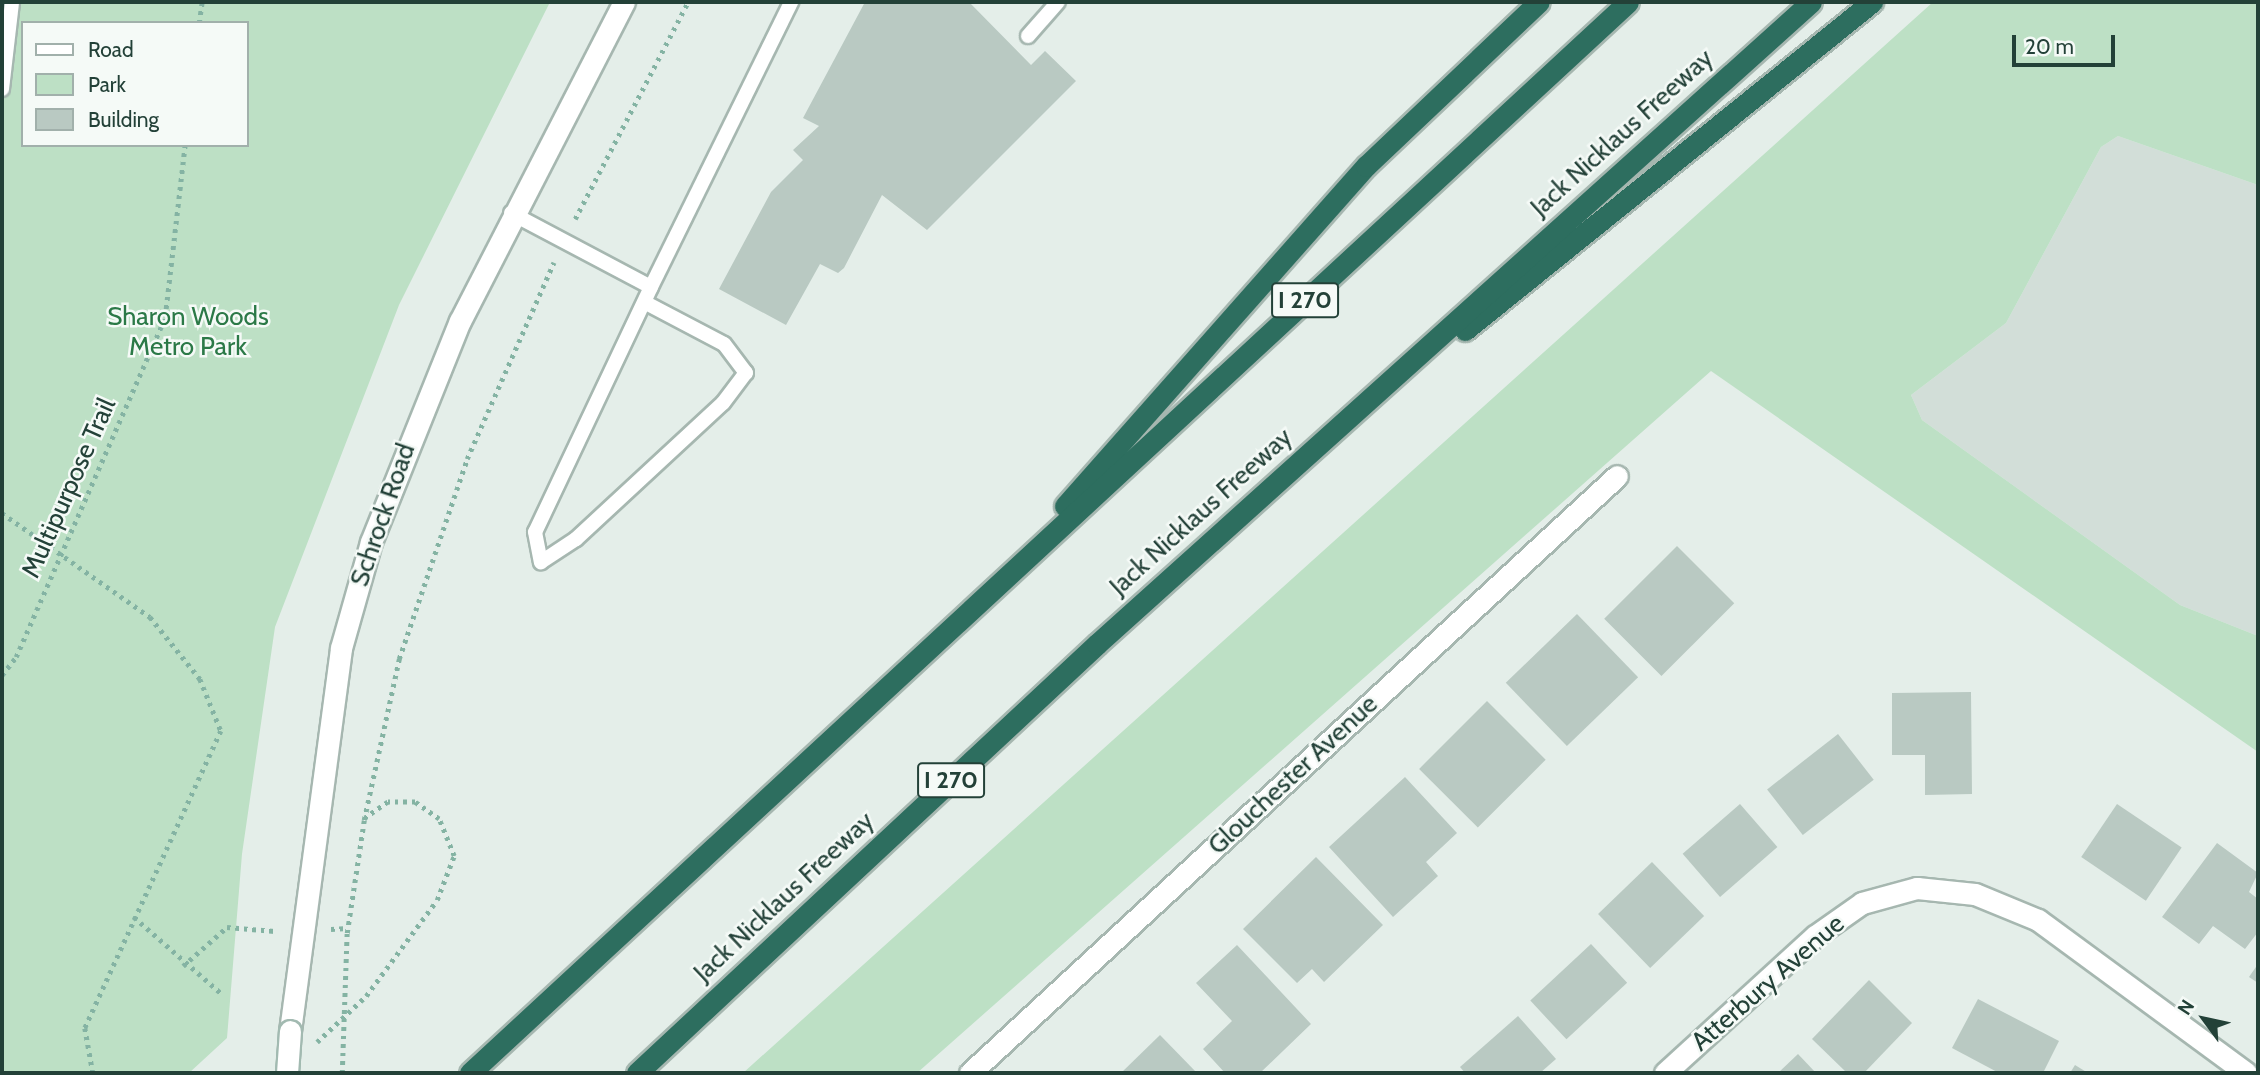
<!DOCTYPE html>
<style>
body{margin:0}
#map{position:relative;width:2260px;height:1075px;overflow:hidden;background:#e4eee9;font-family:Cabin,sans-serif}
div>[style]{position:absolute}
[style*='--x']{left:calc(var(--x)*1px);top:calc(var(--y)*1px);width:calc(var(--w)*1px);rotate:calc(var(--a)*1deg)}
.built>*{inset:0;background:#d2ded8}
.green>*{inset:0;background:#bde0c5}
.building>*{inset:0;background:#b9c9c2;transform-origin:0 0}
.path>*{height:4.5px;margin-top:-2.25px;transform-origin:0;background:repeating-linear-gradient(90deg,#84b3a3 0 3.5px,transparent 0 8.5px)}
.roads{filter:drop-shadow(2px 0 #a6b7b0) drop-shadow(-2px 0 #a6b7b0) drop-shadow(0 2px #a6b7b0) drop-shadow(0 -2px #a6b7b0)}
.lane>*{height:14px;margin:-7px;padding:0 7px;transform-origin:7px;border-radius:7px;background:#fff}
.street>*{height:21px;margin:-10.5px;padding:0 10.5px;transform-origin:10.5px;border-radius:10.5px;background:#fff}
.secondary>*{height:21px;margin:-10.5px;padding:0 10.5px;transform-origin:10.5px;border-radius:10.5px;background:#fff}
.highway>*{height:21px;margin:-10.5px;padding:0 10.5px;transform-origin:10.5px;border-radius:10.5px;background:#2d6e5f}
.path-bridge>*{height:4.5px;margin-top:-2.25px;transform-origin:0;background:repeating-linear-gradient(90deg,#84b3a3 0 3.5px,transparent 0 8.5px)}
.bridges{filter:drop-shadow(2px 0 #a2bab1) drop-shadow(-2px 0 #a2bab1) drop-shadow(0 2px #a2bab1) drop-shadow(0 -2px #a2bab1)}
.secondary-bridge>*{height:21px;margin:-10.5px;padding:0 10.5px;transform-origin:10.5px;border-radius:10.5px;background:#fff}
span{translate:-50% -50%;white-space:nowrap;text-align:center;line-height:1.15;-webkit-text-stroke:5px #f5faf7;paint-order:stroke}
.shield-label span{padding:2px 5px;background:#f5faf7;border:2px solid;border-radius:5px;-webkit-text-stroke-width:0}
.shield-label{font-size:24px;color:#234138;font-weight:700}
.street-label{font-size:26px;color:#234138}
.park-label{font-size:26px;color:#2b7947}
.frame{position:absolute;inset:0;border:4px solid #234138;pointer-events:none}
.legend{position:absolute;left:21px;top:21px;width:228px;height:126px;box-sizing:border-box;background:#f5faf7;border:2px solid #a1b0ab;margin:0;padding:9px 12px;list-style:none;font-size:21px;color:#234138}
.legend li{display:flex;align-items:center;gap:14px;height:35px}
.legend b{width:35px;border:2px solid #a1b0ab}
.north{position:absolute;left:2169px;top:984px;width:70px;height:70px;-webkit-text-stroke:5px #f5faf7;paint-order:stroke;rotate:303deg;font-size:19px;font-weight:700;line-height:28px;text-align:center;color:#234138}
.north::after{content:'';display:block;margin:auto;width:24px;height:32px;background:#234138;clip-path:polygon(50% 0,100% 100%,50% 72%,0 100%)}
.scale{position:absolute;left:2012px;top:35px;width:103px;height:32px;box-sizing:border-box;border:4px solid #234138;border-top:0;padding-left:9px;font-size:21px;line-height:24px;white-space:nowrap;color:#234138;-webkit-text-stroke:5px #f5faf7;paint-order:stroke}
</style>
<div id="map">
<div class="built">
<div style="clip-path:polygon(2118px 136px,2258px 185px,2258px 636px,2180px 605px,1922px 420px,1911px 395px,2006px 323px,2101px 147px)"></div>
</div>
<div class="green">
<div style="clip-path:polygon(evenodd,2px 2px,550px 2px,399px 305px,275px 627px,242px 854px,227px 1038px,189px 1073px,2px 1073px,2px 2px,23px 23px,247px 23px,247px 145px,23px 145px,23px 23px)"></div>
<div style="clip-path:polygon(1933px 2px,2258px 2px,2258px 185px,2118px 136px,2101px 147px,2006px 323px,1911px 395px,1922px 420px,2180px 605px,2258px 636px,2258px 752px,1711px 371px,917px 1073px,743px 1073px)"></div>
</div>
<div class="building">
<div style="clip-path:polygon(865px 2px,969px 2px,1031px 65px,1045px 51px,1076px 81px,927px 230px,882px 195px,844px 268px,838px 273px,820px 264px,786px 325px,719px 289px,771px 192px,803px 160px,793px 150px,819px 126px,803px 118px)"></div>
<div style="left:1677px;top:546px;width:81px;height:103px;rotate:45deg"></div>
<div style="left:1577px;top:614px;width:88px;height:99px;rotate:46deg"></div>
<div style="clip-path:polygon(1971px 692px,1972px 794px,1925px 795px,1925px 755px,1892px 755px,1892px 693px)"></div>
<div style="left:1487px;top:701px;width:83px;height:96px;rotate:45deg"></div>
<div style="left:1838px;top:734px;width:58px;height:90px;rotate:52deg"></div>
<div style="clip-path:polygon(1405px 777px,1457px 833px,1426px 862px,1438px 876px,1393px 917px,1329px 847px)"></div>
<div style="left:1740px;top:804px;width:57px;height:76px;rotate:49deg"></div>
<div style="left:2117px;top:804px;width:78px;height:64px;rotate:34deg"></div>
<div style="clip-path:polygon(2217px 843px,2258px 873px,2249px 892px,2258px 899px,2258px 932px,2245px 949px,2213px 926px,2199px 944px,2162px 917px)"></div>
<div style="clip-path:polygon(1316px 857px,1383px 925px,1324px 982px,1312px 969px,1297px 983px,1243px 929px)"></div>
<div style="left:1652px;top:862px;width:75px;height:75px;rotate:46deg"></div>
<div style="left:1591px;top:944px;width:53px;height:83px;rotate:47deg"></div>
<div style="clip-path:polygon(1237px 945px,1311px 1024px,1260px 1073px,1225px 1073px,1203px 1049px,1232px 1021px,1196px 983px)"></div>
<div style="clip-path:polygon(2258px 964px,2258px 983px,2249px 977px)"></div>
<div style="clip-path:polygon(1869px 980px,1912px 1023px,1864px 1073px,1847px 1073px,1812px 1039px)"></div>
<div style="clip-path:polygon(1978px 999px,2059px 1041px,2043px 1073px,1999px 1073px,1952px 1048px)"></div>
<div style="clip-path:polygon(1518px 1016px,1556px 1059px,1540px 1073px,1465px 1073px,1460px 1067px)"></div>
<div style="clip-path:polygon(1160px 1035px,1197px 1073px,1121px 1073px)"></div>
<div style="clip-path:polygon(1798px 1054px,1816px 1073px,1778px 1073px)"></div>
<div style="clip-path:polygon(2075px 1065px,2088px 1073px,2070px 1073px)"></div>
</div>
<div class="path">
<div style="--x:199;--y:23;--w:21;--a:-82"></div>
<div style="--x:575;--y:219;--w:245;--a:-62.5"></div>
<div style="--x:2;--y:513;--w:181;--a:35.1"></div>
<div style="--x:150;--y:617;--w:80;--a:51.1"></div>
<div style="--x:200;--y:679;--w:56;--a:68"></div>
<div style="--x:221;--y:731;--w:327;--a:114.6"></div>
<div style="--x:85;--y:1028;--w:46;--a:79.9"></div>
<div style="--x:2;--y:675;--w:23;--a:-52"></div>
<div style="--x:16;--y:657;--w:371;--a:-66.3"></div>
<div style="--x:165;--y:317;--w:173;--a:-83.4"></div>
<div style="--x:134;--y:917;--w:118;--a:41.2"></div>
<div style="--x:331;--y:929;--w:17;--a:-3"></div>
<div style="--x:347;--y:933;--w:114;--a:-81.4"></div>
<div style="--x:364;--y:820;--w:165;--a:-77.7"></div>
<div style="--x:399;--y:659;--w:211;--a:-71.2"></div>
<div style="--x:467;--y:459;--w:215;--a:-66.2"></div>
<div style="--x:183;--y:966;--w:59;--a:-41.6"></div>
<div style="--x:227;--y:927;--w:48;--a:4.8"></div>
<div style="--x:317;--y:1042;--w:67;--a:-43.2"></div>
<div style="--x:366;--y:996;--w:119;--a:-53.5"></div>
<div style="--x:437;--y:900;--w:47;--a:-68.9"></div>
<div style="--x:454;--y:856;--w:40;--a:-112"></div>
<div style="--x:439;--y:819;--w:29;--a:-145"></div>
<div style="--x:415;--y:802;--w:27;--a:180"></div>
<div style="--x:388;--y:802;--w:28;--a:145"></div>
</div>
<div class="roads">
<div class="lane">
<div style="--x:1028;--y:36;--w:45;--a:-48.6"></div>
<div style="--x:2;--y:89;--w:88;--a:-83.4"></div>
<div style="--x:511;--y:213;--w:158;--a:27.9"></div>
<div style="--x:651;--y:287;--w:271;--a:115.3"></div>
<div style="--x:535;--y:532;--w:31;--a:79"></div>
<div style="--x:541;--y:562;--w:42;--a:-33.3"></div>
<div style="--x:576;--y:539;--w:200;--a:-42.8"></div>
<div style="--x:723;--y:403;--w:38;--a:-53"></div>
<div style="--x:746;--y:373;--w:36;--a:-127"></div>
<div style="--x:724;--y:344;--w:90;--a:-152.3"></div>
<div style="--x:651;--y:287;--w:318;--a:-63.8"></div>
</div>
<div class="street">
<div style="--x:970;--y:1073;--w:880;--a:-42.7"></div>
<div style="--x:1665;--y:1073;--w:203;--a:-42.4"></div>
<div style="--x:1815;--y:936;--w:57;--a:-35.1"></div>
<div style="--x:1862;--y:903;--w:57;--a:-15.3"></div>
<div style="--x:1917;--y:888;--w:58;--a:5.9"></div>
<div style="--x:1975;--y:894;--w:68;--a:22.4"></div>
<div style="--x:2038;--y:920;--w:258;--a:36.3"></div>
</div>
<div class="secondary">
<div style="--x:290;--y:1031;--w:386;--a:-82.4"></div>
<div style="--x:341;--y:648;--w:110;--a:-74.2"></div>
<div style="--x:371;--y:542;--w:238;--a:-68.1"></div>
<div style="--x:460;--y:321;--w:359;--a:-62.8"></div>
</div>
<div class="highway">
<div style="--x:1465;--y:330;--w:523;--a:-38.87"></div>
<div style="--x:1065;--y:506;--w:454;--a:-48.5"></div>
<div style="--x:1366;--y:166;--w:238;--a:-43.5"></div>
<div style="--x:470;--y:1073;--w:1577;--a:-42.76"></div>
<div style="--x:637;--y:1073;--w:629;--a:-43"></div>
<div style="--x:1097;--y:644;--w:960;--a:-41.96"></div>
</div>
</div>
<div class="path-bridge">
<div style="--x:342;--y:1073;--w:140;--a:-88"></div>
</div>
<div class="bridges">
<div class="secondary-bridge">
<div style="--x:287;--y:1073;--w:42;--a:-85.9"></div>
</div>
</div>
<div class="shield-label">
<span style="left:1305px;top:300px">I 270</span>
<span style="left:951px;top:780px">I 270</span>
</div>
<div class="street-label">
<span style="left:1622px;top:133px;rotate:-42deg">Jack Nicklaus Freeway</span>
<span style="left:69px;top:488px;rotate:-66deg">Multipurpose Trail</span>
<span style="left:1201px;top:512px;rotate:-42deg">Jack Nicklaus Freeway</span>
<span style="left:383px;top:515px;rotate:-71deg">Schrock Road</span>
<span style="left:1293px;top:775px;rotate:-43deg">Glouchester Avenue</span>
<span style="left:784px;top:897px;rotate:-43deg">Jack Nicklaus Freeway</span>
<span style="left:1768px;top:983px;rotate:-41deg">Atterbury Avenue</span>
</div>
<div class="park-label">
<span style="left:188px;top:332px">Sharon Woods<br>Metro Park</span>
</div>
<div class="frame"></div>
<ul class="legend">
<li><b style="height:9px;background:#fff"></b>Road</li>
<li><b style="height:19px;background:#bde0c5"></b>Park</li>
<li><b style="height:19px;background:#b9c9c2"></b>Building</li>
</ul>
<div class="north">N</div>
<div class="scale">20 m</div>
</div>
